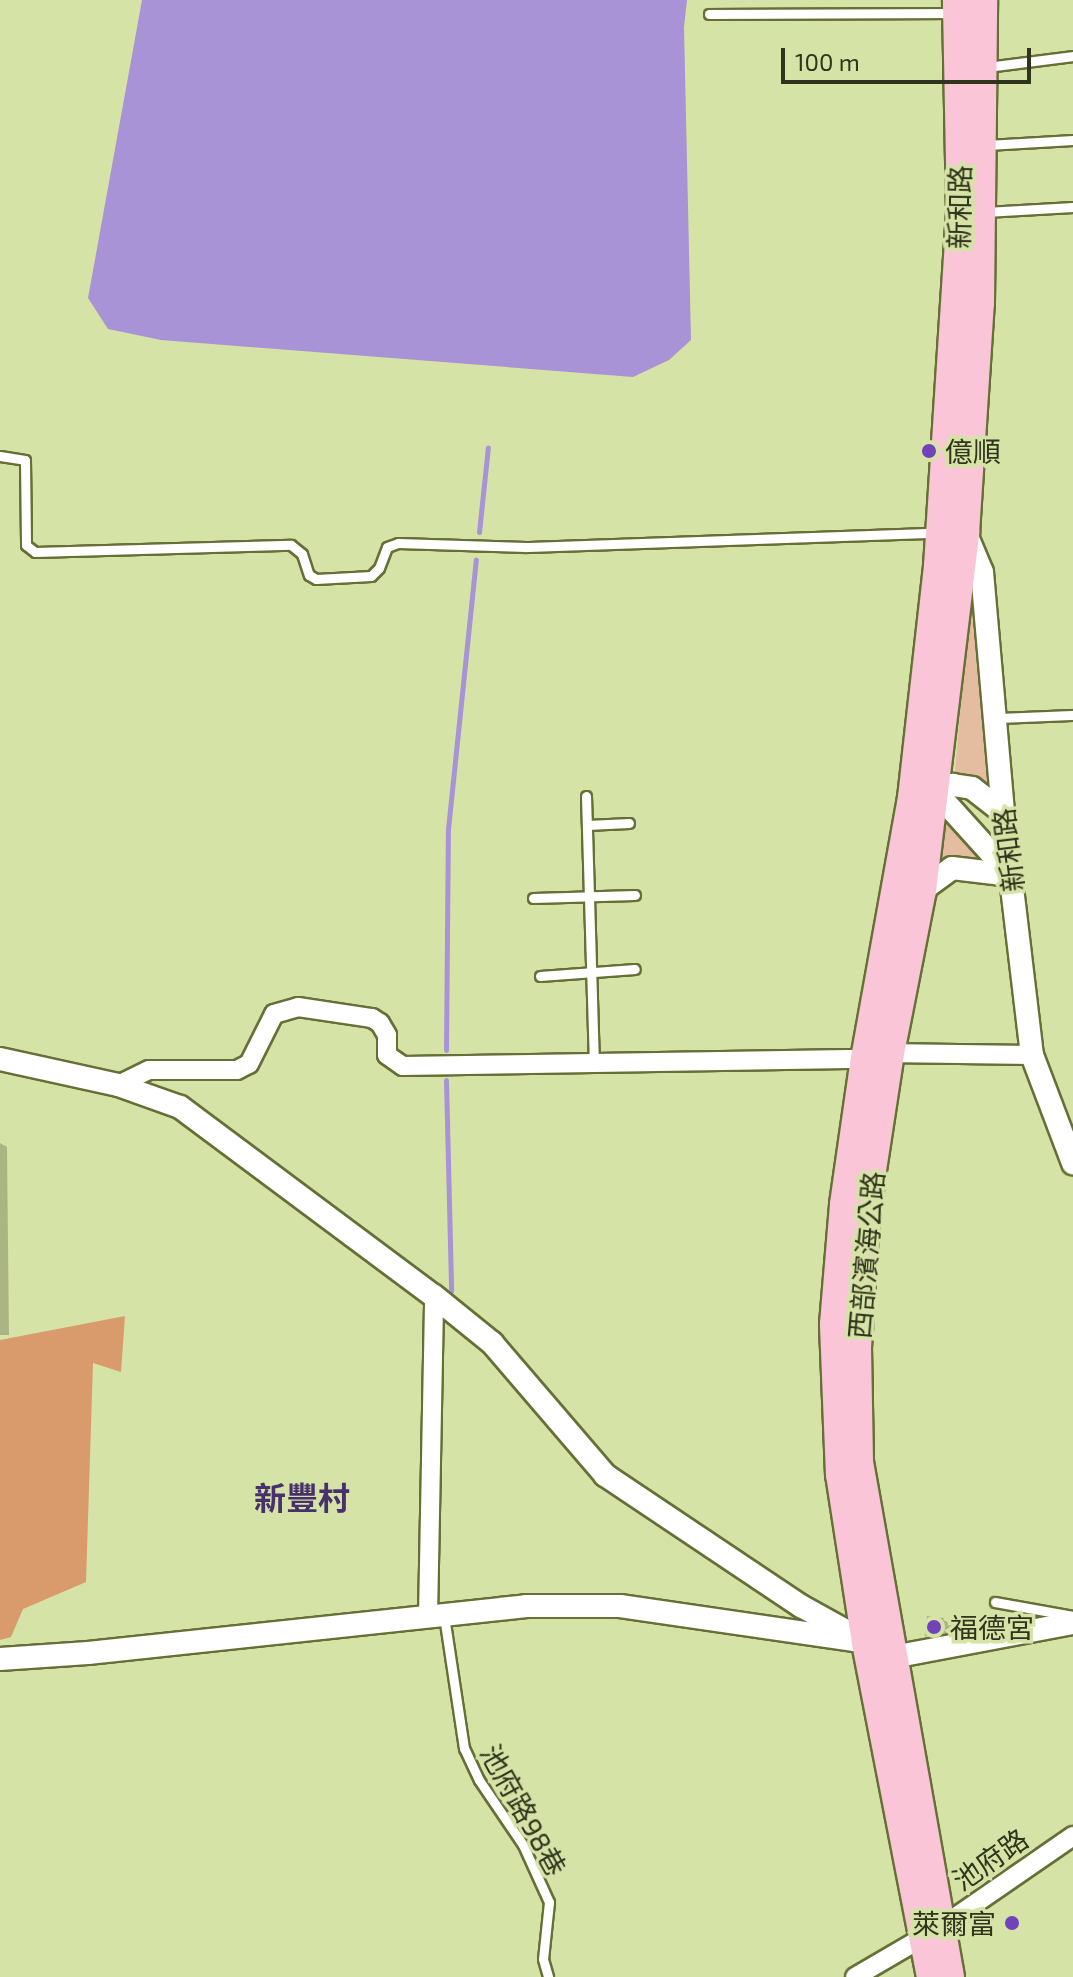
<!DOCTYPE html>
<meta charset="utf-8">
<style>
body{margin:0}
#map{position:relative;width:1073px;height:1977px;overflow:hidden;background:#d6e3a6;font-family:"Exo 2","Noto Sans TC",sans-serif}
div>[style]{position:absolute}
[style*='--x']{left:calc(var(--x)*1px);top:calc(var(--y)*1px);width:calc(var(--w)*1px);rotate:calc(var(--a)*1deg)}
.green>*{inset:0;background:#e4bda0}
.forest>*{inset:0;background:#d99b6b}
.water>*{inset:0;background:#a793d6}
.shadow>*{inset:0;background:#0003}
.stream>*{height:5px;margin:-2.5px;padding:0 2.5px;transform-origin:2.5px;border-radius:2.5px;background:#a793d6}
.building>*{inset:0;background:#aab77b;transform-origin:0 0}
.roads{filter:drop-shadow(2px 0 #656f36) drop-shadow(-2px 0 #656f36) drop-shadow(0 2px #656f36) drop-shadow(0 -2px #656f36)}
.service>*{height:9px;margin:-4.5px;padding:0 4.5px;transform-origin:4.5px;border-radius:4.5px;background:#fff}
.minor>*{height:18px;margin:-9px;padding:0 9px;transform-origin:9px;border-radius:9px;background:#fff}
.tertiary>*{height:22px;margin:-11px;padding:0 11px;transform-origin:11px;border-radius:11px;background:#fff}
.primary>*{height:28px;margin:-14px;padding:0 14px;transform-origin:14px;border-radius:14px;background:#f9c5d7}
.dots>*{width:22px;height:22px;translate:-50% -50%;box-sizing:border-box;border:4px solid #d6e3a6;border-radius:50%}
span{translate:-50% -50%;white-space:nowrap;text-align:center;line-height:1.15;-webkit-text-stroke:7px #d6e3a6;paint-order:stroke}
.street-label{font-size:28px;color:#30341c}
.poi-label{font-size:28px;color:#30341c}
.left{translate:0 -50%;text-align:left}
.right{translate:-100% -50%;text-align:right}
.quarter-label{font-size:32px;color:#47316d;font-weight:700}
.scale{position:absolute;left:781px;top:48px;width:250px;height:36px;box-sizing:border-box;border:4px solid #30341c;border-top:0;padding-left:10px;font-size:24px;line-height:28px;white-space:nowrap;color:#30341c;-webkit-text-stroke:6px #d6e3a6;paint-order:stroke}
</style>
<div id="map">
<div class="green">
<div style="clip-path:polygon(971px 586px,989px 790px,955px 772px)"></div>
<div style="clip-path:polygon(947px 818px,980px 858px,941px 863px)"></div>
</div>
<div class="forest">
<div style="clip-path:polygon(125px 1316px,121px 1372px,93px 1363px,86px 1582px,23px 1609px,11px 1637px,0 1640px,0 1340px)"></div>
</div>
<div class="water">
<div style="clip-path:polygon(142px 0,687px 0,684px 27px,691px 340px,669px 360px,633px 377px,161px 340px,108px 329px,88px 298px)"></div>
</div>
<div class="shadow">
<div style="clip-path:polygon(0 1143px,7px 1147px,9px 1335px,0 1335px)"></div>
<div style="clip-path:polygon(943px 1620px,952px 1624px,950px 1642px,926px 1635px)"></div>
</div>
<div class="stream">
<div style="--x:479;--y:532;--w:85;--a:-84"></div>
<div style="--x:446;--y:1050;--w:221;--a:-89.5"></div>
<div style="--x:448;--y:829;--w:271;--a:-84.1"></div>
<div style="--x:446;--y:1080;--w:211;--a:88.6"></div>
</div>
<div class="building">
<div style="left:927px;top:1616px;width:17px;height:20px;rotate:7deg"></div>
</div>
<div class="roads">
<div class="service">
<div style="--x:709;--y:14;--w:247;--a:-0.2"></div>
<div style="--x:987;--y:67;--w:87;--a:-7.3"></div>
<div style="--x:987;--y:145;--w:86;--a:-3.3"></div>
<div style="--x:985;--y:212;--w:88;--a:-3.3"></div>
<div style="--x:0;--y:456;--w:25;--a:9"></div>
<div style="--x:25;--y:460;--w:85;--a:89.3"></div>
<div style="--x:26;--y:545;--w:11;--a:38"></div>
<div style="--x:35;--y:552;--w:256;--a:-1.6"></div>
<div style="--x:291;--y:545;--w:14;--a:39"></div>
<div style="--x:302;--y:554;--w:22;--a:72"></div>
<div style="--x:309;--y:575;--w:8;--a:30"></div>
<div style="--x:316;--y:579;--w:55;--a:-3.1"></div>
<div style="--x:371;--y:576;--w:11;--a:-45"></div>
<div style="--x:379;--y:568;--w:22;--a:-69"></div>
<div style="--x:387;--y:547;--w:12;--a:-20"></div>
<div style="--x:398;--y:543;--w:128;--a:1.8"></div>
<div style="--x:526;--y:547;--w:411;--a:-2"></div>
<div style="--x:997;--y:718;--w:76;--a:-2.3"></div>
<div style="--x:586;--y:796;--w:266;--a:88.3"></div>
<div style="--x:587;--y:825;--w:42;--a:-2.7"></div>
<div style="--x:533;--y:898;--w:102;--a:-1.7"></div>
<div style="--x:540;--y:976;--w:95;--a:-4.2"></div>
<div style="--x:995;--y:1602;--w:79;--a:10.2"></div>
<div style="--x:444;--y:1616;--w:134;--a:81.4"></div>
<div style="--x:464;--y:1748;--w:35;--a:65"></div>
<div style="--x:479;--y:1780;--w:78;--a:55.9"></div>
<div style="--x:523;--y:1845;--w:63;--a:65.5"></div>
<div style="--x:549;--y:1902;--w:57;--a:96"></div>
<div style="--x:543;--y:1959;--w:19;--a:74"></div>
</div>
<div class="minor">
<div style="--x:118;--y:1085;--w:34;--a:-26"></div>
<div style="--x:149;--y:1070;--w:88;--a:0"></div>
<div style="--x:237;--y:1070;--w:13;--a:-27"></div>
<div style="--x:249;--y:1064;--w:56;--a:-63.4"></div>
<div style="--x:274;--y:1014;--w:25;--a:-16"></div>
<div style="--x:298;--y:1007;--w:75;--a:8.5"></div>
<div style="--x:372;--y:1018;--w:9;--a:32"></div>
<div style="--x:380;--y:1023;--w:14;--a:60"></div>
<div style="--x:387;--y:1035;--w:20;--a:90"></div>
<div style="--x:387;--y:1055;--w:19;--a:35"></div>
<div style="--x:403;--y:1066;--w:462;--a:-0.9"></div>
<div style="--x:865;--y:1059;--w:26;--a:-13"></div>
<div style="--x:890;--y:1053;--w:142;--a:0.8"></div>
<div style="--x:428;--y:1617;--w:321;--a:-88.9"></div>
<div style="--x:855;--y:1977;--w:103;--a:-30.3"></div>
<div style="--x:944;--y:1925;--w:157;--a:-34.6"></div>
</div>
<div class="tertiary">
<div style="--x:966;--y:534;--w:41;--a:67.2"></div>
<div style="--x:982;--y:572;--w:241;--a:85"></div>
<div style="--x:1003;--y:812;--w:245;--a:83.2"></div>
<div style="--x:1032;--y:1055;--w:116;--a:69.2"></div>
<div style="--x:930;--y:780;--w:12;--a:66"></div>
<div style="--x:935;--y:791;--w:113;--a:47.9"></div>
<div style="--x:926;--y:793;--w:28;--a:-17"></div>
<div style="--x:953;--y:785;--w:19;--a:9"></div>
<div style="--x:972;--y:788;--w:39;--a:38"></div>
<div style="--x:922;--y:890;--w:37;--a:-36"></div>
<div style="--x:952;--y:868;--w:59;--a:6.8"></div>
<div style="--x:0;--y:1059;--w:121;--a:12.4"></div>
<div style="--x:118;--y:1085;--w:66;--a:19.5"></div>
<div style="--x:180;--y:1107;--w:317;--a:36.7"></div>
<div style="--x:434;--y:1296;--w:75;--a:39"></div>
<div style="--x:492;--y:1343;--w:174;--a:49.4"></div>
<div style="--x:605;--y:1475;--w:236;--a:33.8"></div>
<div style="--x:801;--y:1606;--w:105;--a:29"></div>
<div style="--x:893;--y:1657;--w:183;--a:-10.7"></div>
<div style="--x:0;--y:1659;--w:88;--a:-3.9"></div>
<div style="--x:88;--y:1653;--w:441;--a:-6.1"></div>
<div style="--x:526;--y:1606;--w:94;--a:0"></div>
<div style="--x:620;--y:1606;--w:235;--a:8.3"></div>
</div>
<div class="primary">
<div style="--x:931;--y:1977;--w:341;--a:-101"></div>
<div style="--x:866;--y:1642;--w:169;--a:-98.8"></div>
<div style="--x:840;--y:1475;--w:151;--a:-92.3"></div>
<div style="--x:834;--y:1324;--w:120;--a:-85.2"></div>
<div style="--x:844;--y:1204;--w:147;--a:-81.8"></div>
<div style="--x:865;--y:1059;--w:265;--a:-79.8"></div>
<div style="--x:912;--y:798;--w:233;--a:-83.6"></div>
<div style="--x:938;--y:566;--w:353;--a:-86.3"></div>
<div style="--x:961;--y:214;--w:214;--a:-91.1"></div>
<div style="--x:950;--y:1977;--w:523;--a:-100.02"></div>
<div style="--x:859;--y:1462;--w:114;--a:-91"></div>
<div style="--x:857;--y:1348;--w:132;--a:-86.5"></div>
<div style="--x:865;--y:1216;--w:165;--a:-81.3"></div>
<div style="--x:890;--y:1053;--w:166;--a:-78.9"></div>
<div style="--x:922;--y:890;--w:360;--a:-83.1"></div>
<div style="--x:965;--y:533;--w:230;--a:-86.3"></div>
<div style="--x:980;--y:303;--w:303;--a:-89.4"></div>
</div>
</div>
<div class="dots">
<div style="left:929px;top:451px;background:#7142b9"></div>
<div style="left:934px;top:1627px;background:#7142b9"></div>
<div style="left:1012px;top:1923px;background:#7142b9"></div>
</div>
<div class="street-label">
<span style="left:959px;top:207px;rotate:-89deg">新和路</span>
<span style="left:1008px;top:850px;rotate:-97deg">新和路</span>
<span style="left:866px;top:1255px;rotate:-85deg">西部濱海公路</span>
<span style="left:524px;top:1810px;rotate:61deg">池府路98巷</span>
<span style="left:990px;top:1859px;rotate:-35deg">池府路</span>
</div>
<div class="poi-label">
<span class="left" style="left:945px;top:451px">億順</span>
<span class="left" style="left:950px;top:1627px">福德宮</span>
<span class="right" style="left:996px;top:1923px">萊爾富</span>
</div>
<div class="quarter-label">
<span style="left:302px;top:1497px">新豐村</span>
</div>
<div class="scale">100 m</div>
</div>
